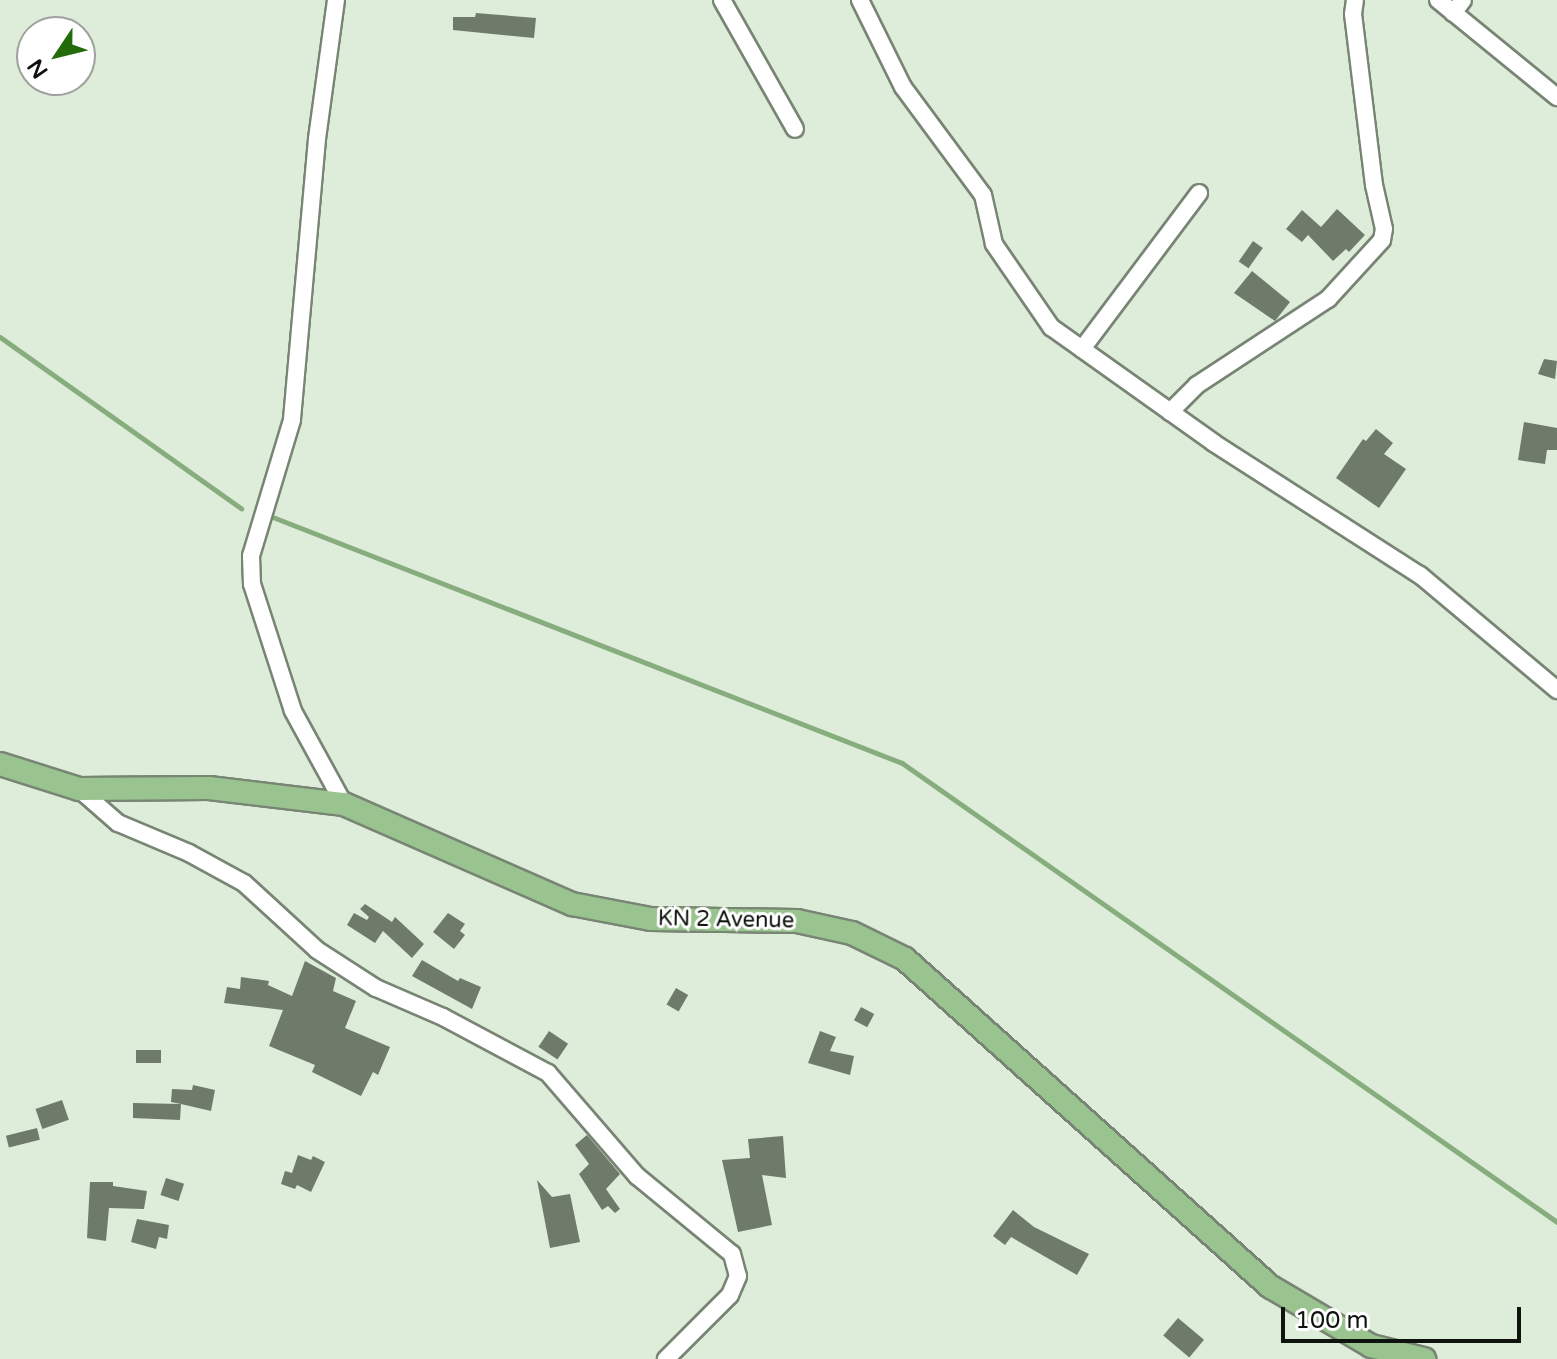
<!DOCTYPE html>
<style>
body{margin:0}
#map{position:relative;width:1557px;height:1359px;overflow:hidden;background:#deedda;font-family:"Varela Round",sans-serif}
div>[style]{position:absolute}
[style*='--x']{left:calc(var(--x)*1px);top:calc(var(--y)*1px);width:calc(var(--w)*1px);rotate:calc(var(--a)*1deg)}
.stream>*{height:5px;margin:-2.5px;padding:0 2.5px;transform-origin:2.5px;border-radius:2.5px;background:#87ad7e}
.building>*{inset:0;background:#6e7b6a;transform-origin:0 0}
.roads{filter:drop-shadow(2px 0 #788574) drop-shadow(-2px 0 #788574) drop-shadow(0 2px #788574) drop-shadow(0 -2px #788574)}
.minor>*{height:16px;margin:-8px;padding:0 8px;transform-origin:8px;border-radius:8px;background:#fff}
.major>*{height:22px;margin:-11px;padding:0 11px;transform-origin:11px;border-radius:11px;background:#9ac48f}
span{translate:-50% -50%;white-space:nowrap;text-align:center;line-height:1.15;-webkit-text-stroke:6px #fff;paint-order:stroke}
.street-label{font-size:22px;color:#0e130d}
.north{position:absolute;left:16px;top:16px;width:80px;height:80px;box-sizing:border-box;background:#fff;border:2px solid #9fa19e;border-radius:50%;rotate:235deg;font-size:22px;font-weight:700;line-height:32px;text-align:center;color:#0e130d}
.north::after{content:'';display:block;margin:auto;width:28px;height:36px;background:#246c0a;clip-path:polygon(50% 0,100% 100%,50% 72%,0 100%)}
.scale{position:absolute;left:1281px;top:1307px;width:240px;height:36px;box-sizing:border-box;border:4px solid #0e130d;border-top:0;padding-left:10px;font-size:24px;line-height:28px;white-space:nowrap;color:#0e130d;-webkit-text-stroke:6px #fff;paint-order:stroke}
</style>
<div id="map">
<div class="stream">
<div style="--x:0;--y:337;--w:296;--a:35.4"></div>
<div style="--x:265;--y:514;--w:684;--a:21.35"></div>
<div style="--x:902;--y:763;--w:800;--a:35.02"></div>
</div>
<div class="building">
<div style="clip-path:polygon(476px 13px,536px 18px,534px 38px,453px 30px,453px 17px,475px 17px)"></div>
<div style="clip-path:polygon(1337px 209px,1365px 235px,1349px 252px,1346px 249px,1333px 261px,1308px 235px,1302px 242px,1286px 229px,1302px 210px,1321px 227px)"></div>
<div style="left:1253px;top:241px;width:12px;height:25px;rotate:35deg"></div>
<div style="clip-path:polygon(1252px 271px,1290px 302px,1275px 321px,1234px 293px)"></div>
<div style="clip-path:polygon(1544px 359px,1557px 361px,1555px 379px,1538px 374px)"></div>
<div style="clip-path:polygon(1524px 422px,1557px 428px,1557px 450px,1547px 450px,1545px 464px,1518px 460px)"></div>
<div style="clip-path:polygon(1376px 429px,1393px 443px,1384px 454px,1406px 469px,1379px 508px,1336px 478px,1363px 439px,1366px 441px)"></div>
<div style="clip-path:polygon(365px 904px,392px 922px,395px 917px,424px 944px,412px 958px,383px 931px,375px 943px,347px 925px,354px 913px,367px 920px,369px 917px,360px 909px)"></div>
<div style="clip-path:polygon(448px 913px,465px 924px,460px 931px,465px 935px,454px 949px,433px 932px)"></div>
<div style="clip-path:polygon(422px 960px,458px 981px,460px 978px,481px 987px,472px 1009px,412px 976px)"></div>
<div style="clip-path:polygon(305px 961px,336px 978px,333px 991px,356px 1001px,345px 1028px,390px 1047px,378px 1075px,373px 1072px,361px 1096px,312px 1072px,315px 1065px,269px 1046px,283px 1010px,224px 1003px,227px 987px,240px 989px,241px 977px,269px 981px,268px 985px,292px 996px)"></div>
<div style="left:676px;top:988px;width:14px;height:19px;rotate:30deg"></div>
<div style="left:861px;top:1007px;width:15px;height:15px;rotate:28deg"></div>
<div style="left:549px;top:1031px;width:23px;height:19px;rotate:34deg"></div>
<div style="clip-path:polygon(820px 1031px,836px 1037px,830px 1051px,854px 1056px,850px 1075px,808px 1063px)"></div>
<div style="left:136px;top:1050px;width:25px;height:13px"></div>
<div style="clip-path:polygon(193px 1085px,215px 1090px,211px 1111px,181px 1104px,180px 1120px,133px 1118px,133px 1103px,181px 1104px,171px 1102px,172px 1089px,192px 1090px)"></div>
<div style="left:62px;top:1100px;width:21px;height:28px;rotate:71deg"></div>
<div style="left:37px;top:1128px;width:12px;height:32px;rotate:76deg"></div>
<div style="clip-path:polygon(587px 1135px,620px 1174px,606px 1189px,620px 1209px,615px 1213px,608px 1206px,602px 1210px,579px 1174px,589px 1164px,575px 1145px)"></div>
<div style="clip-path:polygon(783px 1136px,786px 1178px,762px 1175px,772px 1225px,738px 1232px,722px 1160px,750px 1158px,748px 1139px)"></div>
<div style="clip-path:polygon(298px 1155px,311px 1160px,313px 1156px,325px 1162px,311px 1192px,297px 1185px,295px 1189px,281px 1184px,285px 1171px,292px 1173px)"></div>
<div style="left:166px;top:1178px;width:19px;height:18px;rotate:18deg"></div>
<div style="clip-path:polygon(537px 1180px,552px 1197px,570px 1194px,580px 1242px,550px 1248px)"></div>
<div style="clip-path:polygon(90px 1182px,113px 1182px,113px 1186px,147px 1191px,144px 1209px,109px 1208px,106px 1241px,87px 1238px)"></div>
<div style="clip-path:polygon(1013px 1210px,1034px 1227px,1089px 1254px,1077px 1275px,1011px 1237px,1005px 1245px,993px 1236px)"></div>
<div style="clip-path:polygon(137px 1219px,169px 1225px,167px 1239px,159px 1237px,156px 1249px,131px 1242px)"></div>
<div style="left:1178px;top:1318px;width:34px;height:23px;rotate:40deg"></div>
</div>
<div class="roads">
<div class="minor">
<div style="--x:336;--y:0;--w:140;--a:97.8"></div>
<div style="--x:317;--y:139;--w:282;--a:95.1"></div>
<div style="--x:292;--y:420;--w:142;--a:106.8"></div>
<div style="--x:251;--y:556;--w:28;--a:88"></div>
<div style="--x:252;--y:584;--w:133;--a:72.1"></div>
<div style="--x:293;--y:711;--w:106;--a:61.3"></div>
<div style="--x:722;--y:0;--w:148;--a:60.5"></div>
<div style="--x:860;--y:0;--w:97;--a:63.7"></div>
<div style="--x:903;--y:87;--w:134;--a:53.5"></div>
<div style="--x:983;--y:195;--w:50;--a:77.3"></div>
<div style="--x:994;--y:244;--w:101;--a:55.5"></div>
<div style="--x:1051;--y:327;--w:200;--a:35.4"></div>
<div style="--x:1214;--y:443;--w:245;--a:32.7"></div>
<div style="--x:1420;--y:575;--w:179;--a:40"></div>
<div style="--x:1438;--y:0;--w:154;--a:39.2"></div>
<div style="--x:1453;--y:13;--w:16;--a:-52"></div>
<div style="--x:1082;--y:349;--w:195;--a:-53.1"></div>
<div style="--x:1170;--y:412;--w:38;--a:-45"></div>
<div style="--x:1197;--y:385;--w:157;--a:-33.3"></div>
<div style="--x:1328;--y:299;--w:80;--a:-47.5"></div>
<div style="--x:1382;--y:240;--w:11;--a:-80"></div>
<div style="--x:1384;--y:229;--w:45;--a:-102.8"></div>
<div style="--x:1374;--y:185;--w:172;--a:-97"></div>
<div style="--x:1353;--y:14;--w:14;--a:-82"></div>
<div style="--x:79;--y:789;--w:52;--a:41.1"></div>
<div style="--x:118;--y:823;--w:77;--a:22.9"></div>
<div style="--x:189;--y:853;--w:63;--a:28.6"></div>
<div style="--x:244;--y:883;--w:99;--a:42.5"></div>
<div style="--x:317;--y:950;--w:70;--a:32.8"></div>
<div style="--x:376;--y:988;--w:73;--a:23.4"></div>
<div style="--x:443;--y:1017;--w:119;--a:28.1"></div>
<div style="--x:548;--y:1073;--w:136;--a:49.2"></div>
<div style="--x:637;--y:1176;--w:123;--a:39.4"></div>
<div style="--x:732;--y:1254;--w:23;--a:75"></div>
<div style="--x:738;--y:1276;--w:21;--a:113"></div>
<div style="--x:730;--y:1295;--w:91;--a:135"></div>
</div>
<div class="major">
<div style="--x:0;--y:764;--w:83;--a:17.6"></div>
<div style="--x:79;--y:789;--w:130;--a:-0.4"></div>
<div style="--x:209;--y:788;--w:136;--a:6.8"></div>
<div style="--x:344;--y:804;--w:249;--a:23.7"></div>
<div style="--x:572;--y:904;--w:80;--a:10.8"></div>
<div style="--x:651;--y:919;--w:146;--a:0.8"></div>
<div style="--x:797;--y:921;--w:56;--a:12.3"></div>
<div style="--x:852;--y:933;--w:59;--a:26.1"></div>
<div style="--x:905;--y:959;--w:491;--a:41.9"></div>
<div style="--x:1271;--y:1287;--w:116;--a:30.5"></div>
<div style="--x:1371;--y:1346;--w:55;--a:13.8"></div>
</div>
</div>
<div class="street-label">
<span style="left:726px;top:920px;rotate:1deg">KN 2 Avenue</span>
</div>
<div class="north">N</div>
<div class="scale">100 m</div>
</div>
